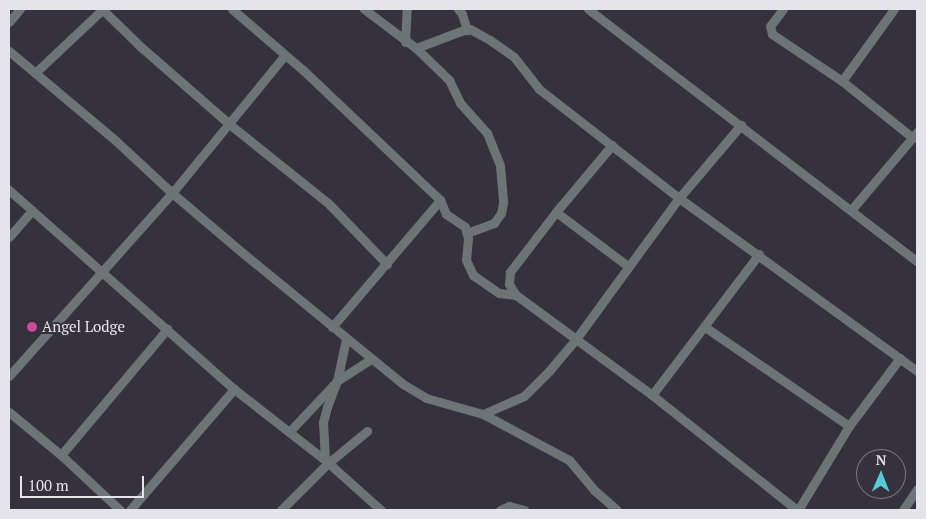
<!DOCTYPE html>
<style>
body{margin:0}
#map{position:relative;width:926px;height:519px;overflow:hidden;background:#35323d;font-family:"PT Serif",serif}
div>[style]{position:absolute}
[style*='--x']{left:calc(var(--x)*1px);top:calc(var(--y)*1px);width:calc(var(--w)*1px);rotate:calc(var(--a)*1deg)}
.minor>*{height:9px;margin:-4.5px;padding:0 4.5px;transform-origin:4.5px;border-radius:4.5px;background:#6d7475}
.dots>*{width:14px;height:14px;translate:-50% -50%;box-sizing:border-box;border:2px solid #35323d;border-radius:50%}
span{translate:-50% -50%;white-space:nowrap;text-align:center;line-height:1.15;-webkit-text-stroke:4px #35323d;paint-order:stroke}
.poi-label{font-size:15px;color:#e5e4eb}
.left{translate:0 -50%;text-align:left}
.frame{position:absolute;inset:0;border:10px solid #e5e4eb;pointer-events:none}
.north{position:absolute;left:856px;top:449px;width:50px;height:50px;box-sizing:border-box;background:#35323d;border:1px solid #7b7983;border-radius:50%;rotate:1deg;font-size:14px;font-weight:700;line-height:20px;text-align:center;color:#e5e4eb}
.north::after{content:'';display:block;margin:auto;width:18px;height:22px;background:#52ccd5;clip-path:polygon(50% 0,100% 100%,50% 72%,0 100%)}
.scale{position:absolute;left:20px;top:476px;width:124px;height:22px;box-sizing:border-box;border:2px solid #e5e4eb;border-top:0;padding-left:6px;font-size:15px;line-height:18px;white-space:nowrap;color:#e5e4eb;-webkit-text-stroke:4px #35323d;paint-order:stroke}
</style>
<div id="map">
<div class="minor">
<div style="--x:102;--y:9;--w:54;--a:44.3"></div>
<div style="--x:141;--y:47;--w:116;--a:41.1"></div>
<div style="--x:228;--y:123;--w:128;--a:38.7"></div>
<div style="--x:328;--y:203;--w:85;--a:46"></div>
<div style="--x:232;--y:9;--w:94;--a:40.7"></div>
<div style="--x:303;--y:70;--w:189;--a:43.5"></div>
<div style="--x:440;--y:200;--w:15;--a:67"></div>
<div style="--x:446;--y:214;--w:23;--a:34"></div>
<div style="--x:465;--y:227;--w:11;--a:75"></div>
<div style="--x:468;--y:238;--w:22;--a:95"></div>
<div style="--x:466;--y:260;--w:17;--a:65"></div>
<div style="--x:473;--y:275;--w:32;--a:35"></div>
<div style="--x:499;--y:293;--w:17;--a:7"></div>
<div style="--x:364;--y:9;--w:65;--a:36.9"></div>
<div style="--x:416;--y:48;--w:46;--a:44.1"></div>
<div style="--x:449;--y:80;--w:25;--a:64"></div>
<div style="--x:460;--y:103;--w:40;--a:48"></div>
<div style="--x:487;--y:133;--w:35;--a:68"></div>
<div style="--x:500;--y:166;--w:37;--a:85"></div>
<div style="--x:503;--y:203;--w:10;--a:101"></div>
<div style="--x:501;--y:213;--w:12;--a:125"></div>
<div style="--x:494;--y:223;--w:29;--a:160"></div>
<div style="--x:458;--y:9;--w:6;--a:51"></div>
<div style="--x:462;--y:14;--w:17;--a:73"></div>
<div style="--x:588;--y:9;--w:414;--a:37.5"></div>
<div style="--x:783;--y:9;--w:21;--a:127"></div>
<div style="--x:770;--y:26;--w:8;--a:76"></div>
<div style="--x:772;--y:34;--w:84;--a:33.9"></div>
<div style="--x:842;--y:81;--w:91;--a:38.8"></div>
<div style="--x:9;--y:22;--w:17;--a:-50"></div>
<div style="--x:405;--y:42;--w:33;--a:-87"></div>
<div style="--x:416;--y:48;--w:51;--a:-20.6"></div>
<div style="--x:464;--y:30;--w:6;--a:-9"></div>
<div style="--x:470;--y:29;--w:23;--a:29"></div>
<div style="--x:490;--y:40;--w:29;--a:35"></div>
<div style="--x:514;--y:57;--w:41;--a:52"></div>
<div style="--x:539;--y:89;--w:177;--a:37.9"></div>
<div style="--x:679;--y:198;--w:294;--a:36"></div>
<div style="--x:9;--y:51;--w:138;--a:40"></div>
<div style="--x:115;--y:140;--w:78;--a:42.9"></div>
<div style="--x:172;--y:193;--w:94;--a:40.3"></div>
<div style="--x:244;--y:254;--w:205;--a:39.3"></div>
<div style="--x:403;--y:384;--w:27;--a:31"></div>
<div style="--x:426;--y:398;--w:59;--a:15.7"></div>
<div style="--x:483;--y:414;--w:45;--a:-23.7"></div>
<div style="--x:524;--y:396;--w:35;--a:-45"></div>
<div style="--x:549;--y:371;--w:42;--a:-49.8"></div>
<div style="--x:576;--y:339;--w:175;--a:-53.9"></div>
<div style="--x:679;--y:198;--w:96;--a:-49.7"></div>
<div style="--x:35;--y:73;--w:93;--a:-43.3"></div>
<div style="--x:842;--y:81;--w:89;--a:-54.2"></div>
<div style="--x:612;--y:145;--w:87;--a:129.9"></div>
<div style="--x:556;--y:212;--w:76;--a:127.5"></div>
<div style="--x:510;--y:272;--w:12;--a:95"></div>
<div style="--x:509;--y:284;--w:13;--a:58"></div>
<div style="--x:516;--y:295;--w:169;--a:36.3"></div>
<div style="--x:652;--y:395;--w:185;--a:38.4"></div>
<div style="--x:9;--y:190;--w:300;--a:41.5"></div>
<div style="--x:234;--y:389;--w:115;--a:38"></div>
<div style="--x:325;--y:460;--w:75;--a:41.8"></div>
<div style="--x:852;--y:209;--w:101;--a:-49.8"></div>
<div style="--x:556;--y:212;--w:91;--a:37"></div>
<div style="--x:9;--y:237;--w:35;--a:-49"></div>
<div style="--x:332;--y:327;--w:167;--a:-49.6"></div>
<div style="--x:705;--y:327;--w:175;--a:34.5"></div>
<div style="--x:9;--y:376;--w:245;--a:-48.3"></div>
<div style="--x:172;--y:193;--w:178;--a:-50.7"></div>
<div style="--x:652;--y:395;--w:177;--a:-52.8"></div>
<div style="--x:9;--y:412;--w:67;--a:39.6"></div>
<div style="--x:61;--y:455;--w:81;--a:43"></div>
<div style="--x:483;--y:414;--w:98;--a:28.1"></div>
<div style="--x:569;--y:460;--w:39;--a:50"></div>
<div style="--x:594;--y:490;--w:30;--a:41"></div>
<div style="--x:289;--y:432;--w:70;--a:-46.7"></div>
<div style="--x:337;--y:381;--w:40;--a:-32.9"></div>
<div style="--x:61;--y:455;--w:165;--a:-49.9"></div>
<div style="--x:325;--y:460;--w:38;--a:-93"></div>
<div style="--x:323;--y:422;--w:16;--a:-75"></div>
<div style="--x:327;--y:407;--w:28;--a:-69"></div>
<div style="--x:337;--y:381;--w:43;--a:-77.9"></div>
<div style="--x:130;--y:510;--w:160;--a:-49.3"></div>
<div style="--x:281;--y:510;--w:65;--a:-45"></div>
<div style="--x:327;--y:464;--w:52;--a:-39.5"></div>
<div style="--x:500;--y:510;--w:10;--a:-24"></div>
<div style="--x:509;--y:506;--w:16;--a:15"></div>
<div style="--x:798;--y:510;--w:98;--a:-58.7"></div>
<div style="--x:849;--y:426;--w:85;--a:-53.1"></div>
<div style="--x:903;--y:510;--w:25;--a:-56"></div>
</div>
<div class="dots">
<div style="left:32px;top:327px;background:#d1479c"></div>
</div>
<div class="poi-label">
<span class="left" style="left:42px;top:327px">Angel Lodge</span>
</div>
<div class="frame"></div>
<div class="north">N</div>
<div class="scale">100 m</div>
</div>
